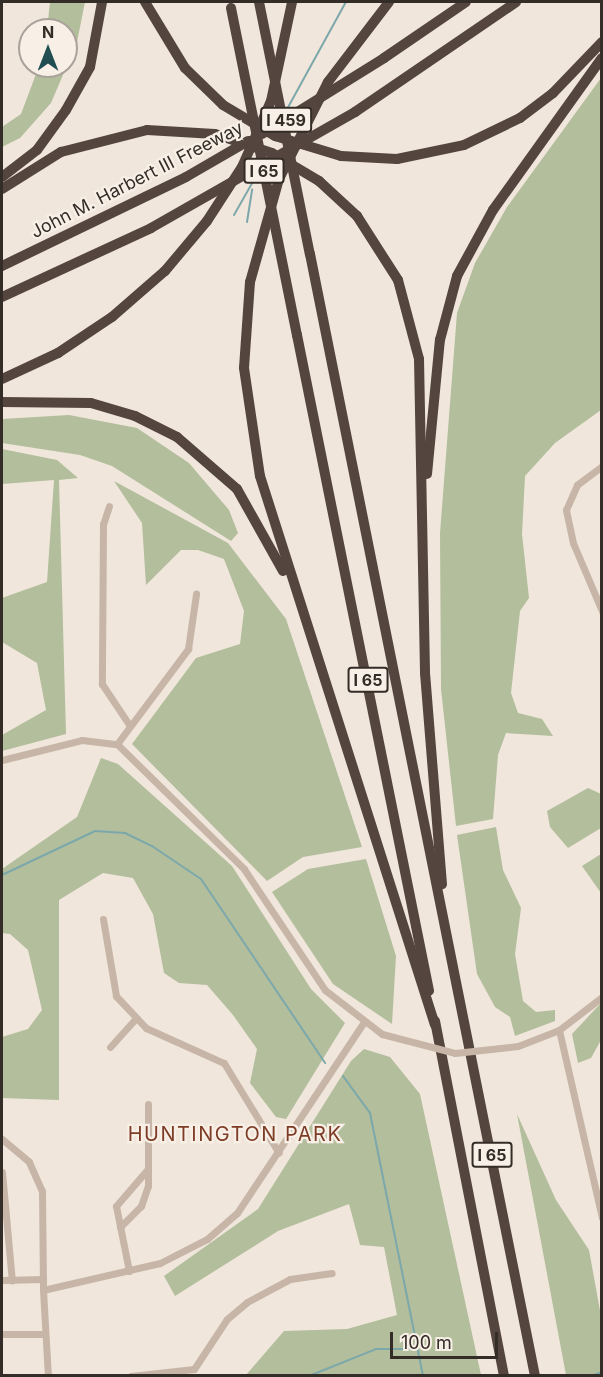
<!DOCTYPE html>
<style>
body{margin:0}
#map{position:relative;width:603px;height:1377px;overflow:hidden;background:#f0e6db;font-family:Inter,sans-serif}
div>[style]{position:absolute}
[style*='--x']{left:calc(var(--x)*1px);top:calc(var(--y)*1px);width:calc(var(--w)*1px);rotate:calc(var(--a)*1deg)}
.green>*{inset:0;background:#b2be9c}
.stream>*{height:2px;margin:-1px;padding:0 1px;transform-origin:1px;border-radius:1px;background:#7ca8ab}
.minor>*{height:7px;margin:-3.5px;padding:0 3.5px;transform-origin:3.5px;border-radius:3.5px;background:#c7b6a8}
.highway>*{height:10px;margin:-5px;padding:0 5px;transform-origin:5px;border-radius:5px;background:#54463f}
.minor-bridge>*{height:7px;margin:-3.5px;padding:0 3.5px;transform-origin:3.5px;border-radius:3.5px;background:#c7b6a8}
.highway-bridge>*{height:10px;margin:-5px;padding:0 5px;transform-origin:5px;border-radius:5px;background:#54463f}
span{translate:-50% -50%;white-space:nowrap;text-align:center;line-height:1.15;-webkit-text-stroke:4.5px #f8f0e7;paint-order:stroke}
.shield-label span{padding:2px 4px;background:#f8f0e7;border:2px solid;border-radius:4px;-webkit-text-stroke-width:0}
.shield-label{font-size:16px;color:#342c27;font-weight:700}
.street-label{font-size:18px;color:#342c27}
.neighbourhood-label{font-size:20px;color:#7d3c26;letter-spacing:1.5px}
.frame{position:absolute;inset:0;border:3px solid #342c27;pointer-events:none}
.north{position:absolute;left:18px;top:18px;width:60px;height:60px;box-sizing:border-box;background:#f8f0e7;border:2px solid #aaa29a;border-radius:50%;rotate:0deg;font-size:16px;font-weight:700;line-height:24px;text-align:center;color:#342c27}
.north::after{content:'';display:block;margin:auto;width:21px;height:27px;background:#204e53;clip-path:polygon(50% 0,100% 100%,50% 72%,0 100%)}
.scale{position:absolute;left:390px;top:1332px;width:108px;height:27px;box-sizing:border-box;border:3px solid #342c27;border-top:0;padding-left:8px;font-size:18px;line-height:21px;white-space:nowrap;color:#342c27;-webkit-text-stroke:4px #f8f0e7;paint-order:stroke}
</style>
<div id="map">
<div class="green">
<div style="clip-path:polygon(50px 2px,85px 2px,77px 42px,51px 103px,20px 138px,2px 147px,2px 127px,21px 114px,39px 66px,66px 66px,66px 30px,47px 30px)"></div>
<div style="clip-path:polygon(601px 78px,601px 410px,555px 443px,525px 476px,522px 534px,529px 598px,520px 611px,511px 693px,518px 713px,542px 719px,553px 736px,506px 733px,498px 755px,493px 819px,456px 826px,441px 689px,440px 533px,457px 313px,475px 263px,507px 207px)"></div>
<div style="clip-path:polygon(69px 415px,137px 428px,189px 463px,229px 510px,238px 533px,231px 541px,112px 466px,80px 455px,2px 443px,2px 419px)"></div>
<div style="clip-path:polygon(2px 449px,57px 460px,78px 478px,59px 480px,66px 734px,2px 751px,2px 735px,46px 710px,37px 663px,2px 642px,2px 598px,47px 582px,54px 480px,2px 484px)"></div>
<div style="clip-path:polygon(114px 481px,228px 543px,286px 619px,362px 847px,303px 857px,267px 881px,132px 744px,196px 658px,240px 644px,244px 611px,224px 559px,198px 550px,181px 550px,146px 585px,142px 523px)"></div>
<div style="clip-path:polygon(101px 758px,118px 764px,232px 866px,311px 989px,345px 1023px,286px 1119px,276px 1117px,250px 1083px,257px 1049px,233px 1015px,207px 985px,179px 983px,164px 973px,153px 914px,133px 878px,103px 873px,59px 900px,59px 1100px,2px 1098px,2px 1037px,28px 1029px,42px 1010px,28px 950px,10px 934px,2px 933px,2px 869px,77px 817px)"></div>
<div style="clip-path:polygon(588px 788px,601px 794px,601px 828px,568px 848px,550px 827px,547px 811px)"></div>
<div style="clip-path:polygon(496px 827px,503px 870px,521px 908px,515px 954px,523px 1001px,536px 1012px,555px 1010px,555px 1021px,515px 1036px,510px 1017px,495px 1007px,477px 974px,457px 835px)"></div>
<div style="clip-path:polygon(601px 854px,601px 893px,582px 866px)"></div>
<div style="clip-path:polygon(366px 859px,396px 956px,392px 1024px,333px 984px,272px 892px,308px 869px)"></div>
<div style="clip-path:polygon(601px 1003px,601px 1040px,591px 1058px,578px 1063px,572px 1034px)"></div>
<div style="clip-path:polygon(364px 1049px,390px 1057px,420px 1094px,481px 1375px,246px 1375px,284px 1331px,347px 1329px,397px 1315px,384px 1247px,360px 1245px,349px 1204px,278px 1231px,175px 1296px,164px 1276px,258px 1209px,351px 1061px)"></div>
<div style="clip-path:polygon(517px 1114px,556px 1200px,589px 1250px,601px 1316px,601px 1375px,566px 1375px)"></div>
</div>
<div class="stream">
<div style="--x:286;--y:111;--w:124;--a:-61.2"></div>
<div style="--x:234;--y:215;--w:51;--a:-60.4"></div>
<div style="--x:247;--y:222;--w:33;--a:-81"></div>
<div style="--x:2;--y:875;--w:103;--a:-25.3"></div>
<div style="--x:95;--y:831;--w:30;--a:4"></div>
<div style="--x:125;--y:833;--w:30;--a:26"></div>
<div style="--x:152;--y:846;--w:59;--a:34"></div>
<div style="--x:201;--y:879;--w:222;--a:56"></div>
<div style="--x:343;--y:1076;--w:46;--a:53.9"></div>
<div style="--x:370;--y:1113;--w:268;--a:78.6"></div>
<div style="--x:309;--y:1376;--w:72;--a:-21.9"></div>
<div style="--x:376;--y:1349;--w:42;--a:0"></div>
<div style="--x:591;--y:1376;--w:12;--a:-20"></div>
</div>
<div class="minor">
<div style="--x:602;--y:466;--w:31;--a:143"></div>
<div style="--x:577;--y:485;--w:27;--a:114"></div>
<div style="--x:566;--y:510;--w:34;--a:78"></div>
<div style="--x:573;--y:543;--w:74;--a:66.9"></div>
<div style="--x:109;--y:506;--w:19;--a:108"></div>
<div style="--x:103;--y:524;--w:160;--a:90.4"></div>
<div style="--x:102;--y:684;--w:50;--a:56.3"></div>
<div style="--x:117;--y:744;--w:119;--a:-53.2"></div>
<div style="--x:188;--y:649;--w:56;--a:-81.7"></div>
<div style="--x:2;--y:760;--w:82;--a:-14"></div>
<div style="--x:82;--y:740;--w:35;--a:7"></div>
<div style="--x:117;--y:744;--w:178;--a:44.5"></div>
<div style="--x:244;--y:869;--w:146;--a:56.2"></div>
<div style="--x:325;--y:990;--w:72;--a:37.7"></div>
<div style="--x:103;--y:919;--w:78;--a:80.4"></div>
<div style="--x:116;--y:996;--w:44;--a:46.8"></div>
<div style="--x:146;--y:1028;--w:85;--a:24.2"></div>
<div style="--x:224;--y:1063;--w:105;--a:58.6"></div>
<div style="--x:559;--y:1030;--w:193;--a:77.1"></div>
<div style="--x:518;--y:1046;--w:44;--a:-21.3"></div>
<div style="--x:559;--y:1030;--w:54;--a:-37.5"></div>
<div style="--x:110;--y:1047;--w:38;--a:-48"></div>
<div style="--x:2;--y:1139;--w:35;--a:40"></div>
<div style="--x:29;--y:1162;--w:32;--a:66"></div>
<div style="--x:42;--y:1191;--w:99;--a:89.4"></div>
<div style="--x:43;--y:1290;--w:120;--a:-13"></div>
<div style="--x:160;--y:1263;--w:53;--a:-27.1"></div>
<div style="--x:207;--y:1239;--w:40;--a:-41"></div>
<div style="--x:237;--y:1213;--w:229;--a:-56.4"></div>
<div style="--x:2;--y:1172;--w:109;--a:84.8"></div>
<div style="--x:120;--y:1227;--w:30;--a:-45"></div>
<div style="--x:141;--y:1206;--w:21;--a:-71"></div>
<div style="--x:148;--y:1186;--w:82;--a:-90"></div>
<div style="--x:129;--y:1271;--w:66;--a:-101.3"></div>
<div style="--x:116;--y:1206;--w:48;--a:-49.3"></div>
<div style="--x:2;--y:1280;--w:41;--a:-1.4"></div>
<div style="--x:43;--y:1290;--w:86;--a:86.7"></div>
<div style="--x:2;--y:1334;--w:41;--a:0"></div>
<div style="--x:131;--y:1376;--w:63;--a:-6.3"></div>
<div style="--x:194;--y:1369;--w:60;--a:-56.6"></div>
<div style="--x:227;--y:1319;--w:26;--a:-40"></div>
<div style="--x:247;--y:1302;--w:49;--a:-28.1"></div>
<div style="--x:290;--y:1279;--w:42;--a:-8.1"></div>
</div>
<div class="highway">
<div style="--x:145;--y:2;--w:77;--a:58.8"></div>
<div style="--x:389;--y:2;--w:101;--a:127.3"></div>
<div style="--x:328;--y:82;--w:109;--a:116.8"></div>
<div style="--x:279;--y:179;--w:107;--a:105.7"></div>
<div style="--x:250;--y:282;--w:86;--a:94"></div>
<div style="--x:244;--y:368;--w:109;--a:81.6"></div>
<div style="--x:260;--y:476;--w:576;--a:72.32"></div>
<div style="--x:384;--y:58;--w:99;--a:-34.3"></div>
<div style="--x:355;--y:112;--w:195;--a:-34.3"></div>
<div style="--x:397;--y:159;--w:68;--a:-11.8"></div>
<div style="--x:464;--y:145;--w:62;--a:-25.7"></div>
<div style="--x:520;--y:118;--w:41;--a:-37.1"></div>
<div style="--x:553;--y:93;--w:71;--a:-46.1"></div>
<div style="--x:2;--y:177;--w:44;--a:-37.6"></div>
<div style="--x:37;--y:150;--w:49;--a:-54.1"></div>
<div style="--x:66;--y:110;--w:49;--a:-60.8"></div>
<div style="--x:90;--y:67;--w:66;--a:-79.5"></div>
<div style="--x:2;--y:189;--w:70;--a:-32.1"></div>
<div style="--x:61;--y:152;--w:89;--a:-14.3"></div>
<div style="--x:357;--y:216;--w:76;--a:57.4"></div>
<div style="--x:398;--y:280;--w:82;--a:75.1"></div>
<div style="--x:419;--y:359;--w:314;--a:88.9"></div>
<div style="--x:425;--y:673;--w:212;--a:85.4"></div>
<div style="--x:310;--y:254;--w:1144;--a:78.66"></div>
<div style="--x:2;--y:266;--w:204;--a:-25.8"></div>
<div style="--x:2;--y:297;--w:164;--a:-24.8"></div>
<div style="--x:297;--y:335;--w:669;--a:78.62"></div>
<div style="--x:2;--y:379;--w:62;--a:-24.9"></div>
<div style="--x:58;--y:353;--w:65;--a:-33.7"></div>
<div style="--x:112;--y:317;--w:70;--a:-41"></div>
<div style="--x:165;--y:271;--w:65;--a:-50"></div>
<div style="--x:207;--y:221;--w:64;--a:-57.1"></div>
<div style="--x:242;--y:167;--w:72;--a:-66.3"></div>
<div style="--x:271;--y:101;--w:101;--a:-78"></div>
<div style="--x:2;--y:402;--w:89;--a:0.6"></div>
<div style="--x:91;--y:403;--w:46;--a:16.5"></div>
<div style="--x:135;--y:416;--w:47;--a:26.6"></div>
<div style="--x:177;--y:437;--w:79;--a:40.9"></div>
<div style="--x:237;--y:489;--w:94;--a:60.7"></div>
<div style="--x:427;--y:474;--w:135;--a:-84.5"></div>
<div style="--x:440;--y:340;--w:66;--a:-75.1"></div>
<div style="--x:457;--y:276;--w:75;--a:-61.4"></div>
<div style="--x:493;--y:210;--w:187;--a:-54.4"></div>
<div style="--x:435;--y:1021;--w:362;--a:79"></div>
</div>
<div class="minor-bridge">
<div style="--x:382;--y:1034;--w:75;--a:14.6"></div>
<div style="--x:455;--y:1053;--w:63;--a:-6.3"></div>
</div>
<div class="highway-bridge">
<div style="--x:259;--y:2;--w:257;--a:78.6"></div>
<div style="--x:231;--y:8;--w:334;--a:78.6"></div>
<div style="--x:185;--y:68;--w:53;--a:44.2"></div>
<div style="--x:223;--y:105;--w:61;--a:30.8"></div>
<div style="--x:275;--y:136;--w:69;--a:16.9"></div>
<div style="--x:341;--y:156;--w:56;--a:3.1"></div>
<div style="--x:147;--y:130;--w:68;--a:3.4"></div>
<div style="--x:215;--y:134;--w:60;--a:18.4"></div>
<div style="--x:272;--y:153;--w:55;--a:30.8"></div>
<div style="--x:319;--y:181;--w:52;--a:42.6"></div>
<div style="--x:262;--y:134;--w:144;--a:-31.9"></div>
<div style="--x:186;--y:177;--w:72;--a:-30.1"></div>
<div style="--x:151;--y:228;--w:235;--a:-29.6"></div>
</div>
<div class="shield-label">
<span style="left:286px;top:120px">I 459</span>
<span style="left:264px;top:171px">I 65</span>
<span style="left:368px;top:680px">I 65</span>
<span style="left:492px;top:1155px">I 65</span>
</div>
<div class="street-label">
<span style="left:137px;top:180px;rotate:-27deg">John M. Harbert III Freeway</span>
</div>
<div class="neighbourhood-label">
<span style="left:235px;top:1134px">HUNTINGTON PARK</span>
</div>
<div class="frame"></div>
<div class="north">N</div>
<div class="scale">100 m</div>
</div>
